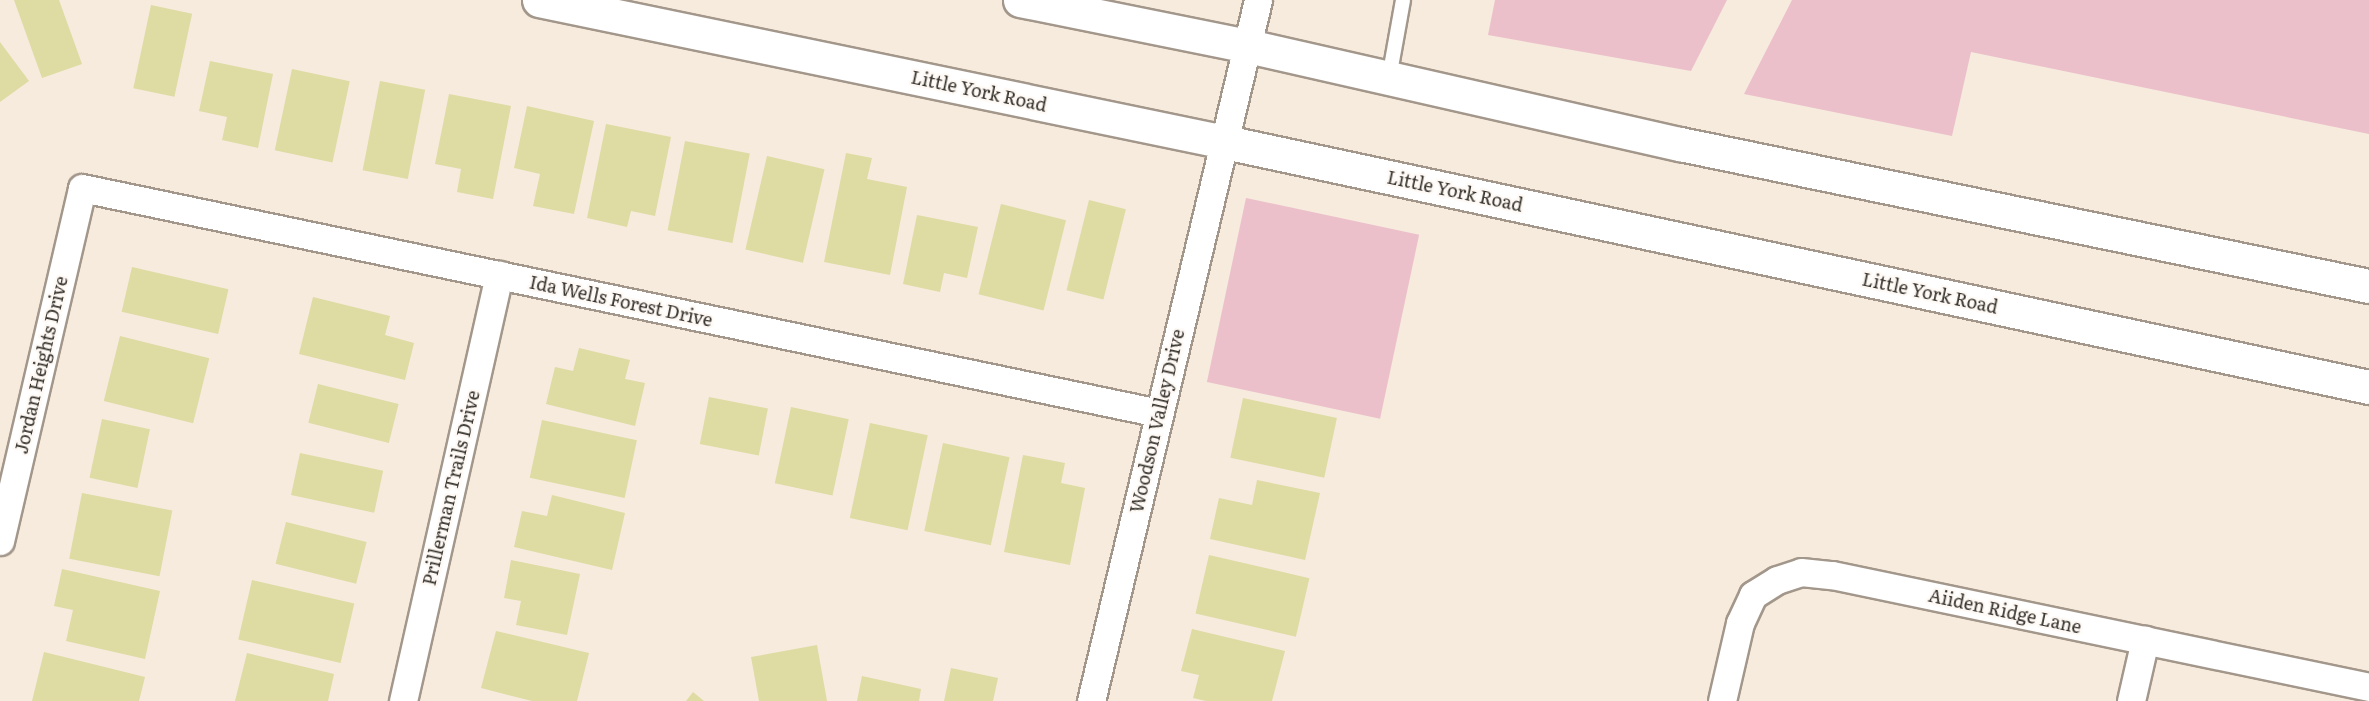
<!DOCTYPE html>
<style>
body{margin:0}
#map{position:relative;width:2369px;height:701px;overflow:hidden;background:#f7ebdd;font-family:Literata,serif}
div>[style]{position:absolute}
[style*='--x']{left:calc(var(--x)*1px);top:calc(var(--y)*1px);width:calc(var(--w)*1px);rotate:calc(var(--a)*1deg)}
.green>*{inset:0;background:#ebc0cb;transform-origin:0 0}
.building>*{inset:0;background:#dedba3;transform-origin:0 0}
.roads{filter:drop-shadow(2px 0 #a3978b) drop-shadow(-2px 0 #a3978b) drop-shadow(0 2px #a3978b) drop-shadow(0 -2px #a3978b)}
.lane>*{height:14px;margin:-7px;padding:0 7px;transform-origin:7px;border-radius:7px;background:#fff}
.street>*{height:27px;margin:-13.5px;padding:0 13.5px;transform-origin:13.5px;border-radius:13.5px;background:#fff}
.secondary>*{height:33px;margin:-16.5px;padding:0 16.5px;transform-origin:16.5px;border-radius:16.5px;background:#fff}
span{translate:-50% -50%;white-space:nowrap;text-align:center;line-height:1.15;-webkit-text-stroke:4.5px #fef9f4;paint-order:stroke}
.street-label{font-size:18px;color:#35312b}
</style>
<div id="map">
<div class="green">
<div style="clip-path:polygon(1495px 0,1727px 0,1691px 71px,1488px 35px)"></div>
<div style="clip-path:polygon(1792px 0,2369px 0,2369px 134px,1971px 52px,1952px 136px,1744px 94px)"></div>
<div style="left:1246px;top:198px;width:177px;height:188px;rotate:12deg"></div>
</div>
<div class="building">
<div style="clip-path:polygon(14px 0,59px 0,82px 64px,42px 78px)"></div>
<div style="left:151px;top:5px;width:42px;height:85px;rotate:12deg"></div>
<div style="clip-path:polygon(0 42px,29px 81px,0 102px)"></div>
<div style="clip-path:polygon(210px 61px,273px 74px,258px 148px,222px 140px,227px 117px,199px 111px)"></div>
<div style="left:292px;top:69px;width:59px;height:83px;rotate:12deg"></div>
<div style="left:380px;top:81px;width:46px;height:91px;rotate:11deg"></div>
<div style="clip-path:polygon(449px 94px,511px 106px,493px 199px,457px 192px,461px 169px,435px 164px)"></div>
<div style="clip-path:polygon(527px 106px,594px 121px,574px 214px,533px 206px,540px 174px,514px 168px)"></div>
<div style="clip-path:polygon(606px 124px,671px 137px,655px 216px,631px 211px,627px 227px,587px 218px)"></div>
<div style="left:685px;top:141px;width:66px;height:91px;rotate:11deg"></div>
<div style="clip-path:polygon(846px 153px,872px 158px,867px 179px,907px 187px,890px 275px,824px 262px)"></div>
<div style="left:767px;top:156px;width:59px;height:96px;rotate:13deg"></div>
<div style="left:1089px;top:200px;width:38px;height:93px;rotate:14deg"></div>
<div style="left:1001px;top:204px;width:67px;height:93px;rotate:14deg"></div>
<div style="clip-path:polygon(917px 215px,978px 227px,967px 278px,944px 273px,940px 292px,903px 284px)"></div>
<div style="left:132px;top:267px;width:99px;height:46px;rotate:13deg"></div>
<div style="clip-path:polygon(313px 297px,390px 316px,385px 335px,414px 343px,405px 380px,299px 354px)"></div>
<div style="left:120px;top:336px;width:92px;height:67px;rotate:14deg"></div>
<div style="clip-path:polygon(579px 348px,630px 360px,625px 379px,645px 383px,635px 426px,546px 404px,555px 367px,573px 371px)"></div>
<div style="left:318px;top:384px;width:83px;height:40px;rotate:14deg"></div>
<div style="left:709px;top:397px;width:60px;height:48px;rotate:11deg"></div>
<div style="left:1243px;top:398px;width:96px;height:61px;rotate:12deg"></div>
<div style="left:791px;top:407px;width:59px;height:78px;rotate:12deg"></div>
<div style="left:102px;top:419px;width:49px;height:60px;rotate:12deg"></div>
<div style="left:542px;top:420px;width:97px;height:59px;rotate:12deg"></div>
<div style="left:870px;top:423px;width:59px;height:97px;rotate:12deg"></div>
<div style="left:943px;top:443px;width:68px;height:90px;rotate:12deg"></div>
<div style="left:300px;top:453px;width:85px;height:43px;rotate:12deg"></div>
<div style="clip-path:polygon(1023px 455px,1065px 463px,1061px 483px,1085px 488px,1070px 565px,1004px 552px)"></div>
<div style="clip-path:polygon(1257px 480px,1320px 493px,1305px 560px,1210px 539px,1219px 498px,1252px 505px)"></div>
<div style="left:82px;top:493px;width:92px;height:67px;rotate:11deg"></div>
<div style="clip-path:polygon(552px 495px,625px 513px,612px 570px,514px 547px,522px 511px,547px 516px)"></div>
<div style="left:286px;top:522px;width:83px;height:43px;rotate:14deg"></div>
<div style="left:1209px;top:555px;width:103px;height:60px;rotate:13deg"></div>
<div style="clip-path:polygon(511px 560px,580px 574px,567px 635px,516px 625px,521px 601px,504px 598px)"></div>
<div style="clip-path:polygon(62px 569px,160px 591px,145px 659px,66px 641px,73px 610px,54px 606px)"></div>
<div style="left:252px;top:580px;width:105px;height:61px;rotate:13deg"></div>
<div style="clip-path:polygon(1192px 629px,1285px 651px,1272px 701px,1206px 701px,1193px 698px,1199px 675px,1181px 671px)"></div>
<div style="clip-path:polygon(496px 631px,589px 653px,577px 701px,532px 701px,481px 688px)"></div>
<div style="clip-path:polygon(817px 645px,827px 701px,759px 701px,751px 657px)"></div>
<div style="clip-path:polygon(44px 652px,145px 677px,139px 701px,32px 701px)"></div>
<div style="clip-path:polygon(247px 653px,334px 674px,328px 701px,235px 701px)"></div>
<div style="clip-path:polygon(951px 668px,998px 678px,993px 701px,944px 701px)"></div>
<div style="clip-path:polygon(862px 676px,921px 689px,919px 701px,857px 701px)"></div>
<div style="clip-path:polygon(693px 692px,704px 701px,686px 701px)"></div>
</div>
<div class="roads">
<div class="lane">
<div style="--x:1389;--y:78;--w:79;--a:-79.8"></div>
</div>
<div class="street">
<div style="--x:0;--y:541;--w:362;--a:-76.9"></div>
<div style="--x:82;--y:188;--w:1100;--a:11.8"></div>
<div style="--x:403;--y:701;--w:437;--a:-77.3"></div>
<div style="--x:1091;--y:701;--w:721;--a:-76.6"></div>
<div style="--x:1722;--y:701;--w:80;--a:-77"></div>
<div style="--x:1740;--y:623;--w:31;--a:-65"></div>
<div style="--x:1753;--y:595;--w:28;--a:-32"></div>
<div style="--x:1777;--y:580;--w:25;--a:-18"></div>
<div style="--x:1801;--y:572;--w:31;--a:6"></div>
<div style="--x:1832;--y:575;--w:549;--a:11.78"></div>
<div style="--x:2131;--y:701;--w:63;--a:-77.1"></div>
</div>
<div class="secondary">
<div style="--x:539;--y:0;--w:701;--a:11.69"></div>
<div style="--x:1225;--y:142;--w:1170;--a:12.09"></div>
<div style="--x:1020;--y:0;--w:233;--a:11.4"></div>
<div style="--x:1248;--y:46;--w:443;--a:12.8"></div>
<div style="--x:1680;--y:144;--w:703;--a:11.65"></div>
</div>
</div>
<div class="street-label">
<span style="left:979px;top:91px;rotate:12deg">Little York Road</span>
<span style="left:1455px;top:191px;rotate:12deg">Little York Road</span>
<span style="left:1930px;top:293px;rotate:12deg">Little York Road</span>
<span style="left:621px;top:301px;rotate:12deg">Ida Wells Forest Drive</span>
<span style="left:41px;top:365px;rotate:-77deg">Jordan Heights Drive</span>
<span style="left:1157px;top:421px;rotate:-77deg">Woodson Valley Drive</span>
<span style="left:451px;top:488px;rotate:-77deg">Prillerman Trails Drive</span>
<span style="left:2005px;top:611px;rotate:12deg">Aiiden Ridge Lane</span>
</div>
</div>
